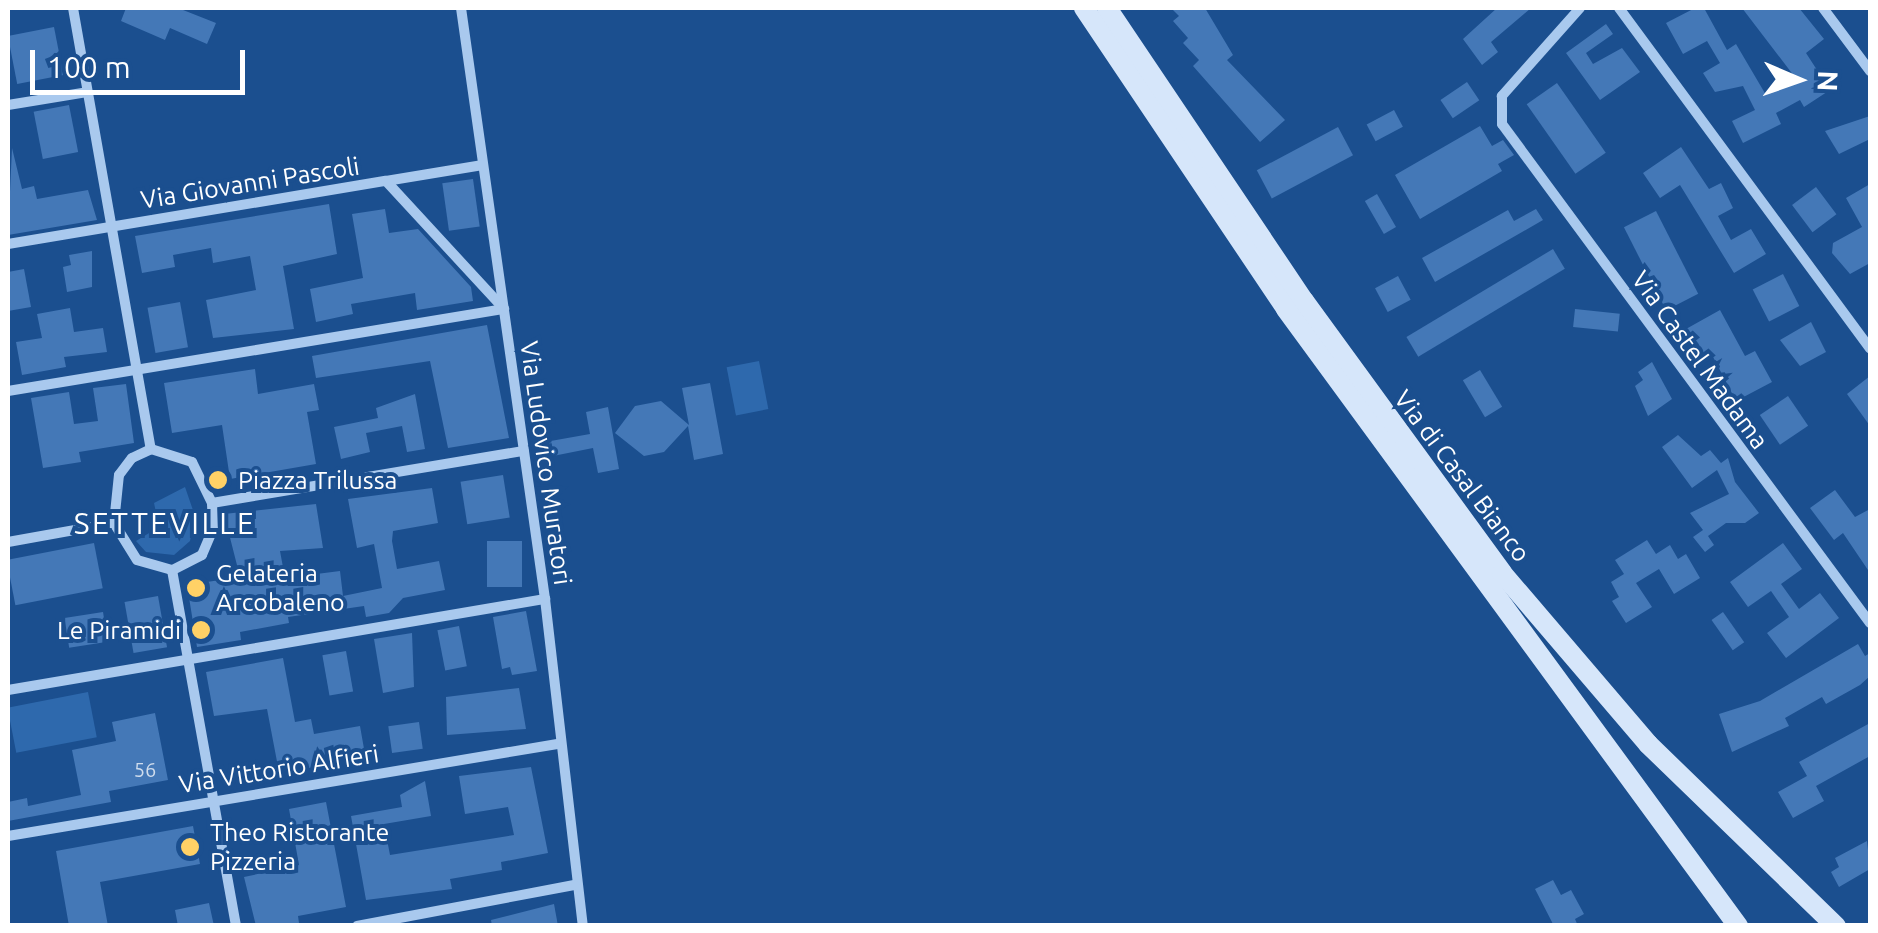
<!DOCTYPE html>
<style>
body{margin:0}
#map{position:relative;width:1878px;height:933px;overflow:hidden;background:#1b4f8f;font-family:Ubuntu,sans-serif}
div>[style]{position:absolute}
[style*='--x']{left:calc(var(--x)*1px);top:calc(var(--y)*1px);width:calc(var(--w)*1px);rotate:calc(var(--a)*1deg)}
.green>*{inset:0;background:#2e69ad;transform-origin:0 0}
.building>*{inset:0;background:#4478b7;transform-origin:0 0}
.minor>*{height:10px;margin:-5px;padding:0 5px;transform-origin:5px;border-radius:5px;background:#a9c9ee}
.secondary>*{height:20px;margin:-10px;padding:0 10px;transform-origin:10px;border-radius:10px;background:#d6e6fa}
.dots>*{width:28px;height:28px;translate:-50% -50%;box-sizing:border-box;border:5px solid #1b4f8f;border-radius:50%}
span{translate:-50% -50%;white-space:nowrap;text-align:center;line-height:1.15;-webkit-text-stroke:8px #1b4f8f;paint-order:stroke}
.number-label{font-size:20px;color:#d0dded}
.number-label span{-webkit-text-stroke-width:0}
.street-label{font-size:25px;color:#fff}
.poi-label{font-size:25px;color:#fff}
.left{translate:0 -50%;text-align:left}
.right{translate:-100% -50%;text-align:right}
.quarter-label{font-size:30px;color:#fff;letter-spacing:2.5px}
.frame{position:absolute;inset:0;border:10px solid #fff;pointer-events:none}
.north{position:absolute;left:1748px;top:30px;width:100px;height:100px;-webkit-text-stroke:8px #1b4f8f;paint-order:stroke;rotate:92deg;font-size:28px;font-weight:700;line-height:40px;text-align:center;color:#fff}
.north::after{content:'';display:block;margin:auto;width:35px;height:45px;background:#fff;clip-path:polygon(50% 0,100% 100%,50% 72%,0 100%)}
.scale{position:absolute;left:30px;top:50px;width:215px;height:45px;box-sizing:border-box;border:5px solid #fff;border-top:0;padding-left:12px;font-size:30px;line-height:35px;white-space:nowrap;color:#fff;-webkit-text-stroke:8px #1b4f8f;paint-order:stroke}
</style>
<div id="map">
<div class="green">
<div style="left:759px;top:361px;width:49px;height:33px;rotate:79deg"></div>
<div style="clip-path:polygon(185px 487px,195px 516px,190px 541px,174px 555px,146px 552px,136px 541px,159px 527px,154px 503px)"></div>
<div style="left:88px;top:692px;width:46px;height:82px;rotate:79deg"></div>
</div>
<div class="building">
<div style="clip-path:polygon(126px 8px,178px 8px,216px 23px,207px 44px,170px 28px,165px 40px,121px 21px)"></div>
<div style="clip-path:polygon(1171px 8px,1205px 8px,1233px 55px,1227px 60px,1285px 120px,1260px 142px,1193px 66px,1199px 60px,1183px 43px,1188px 38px,1173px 21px,1179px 16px)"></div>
<div style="clip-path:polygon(1497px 8px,1531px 8px,1491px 42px,1498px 52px,1482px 65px,1463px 39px)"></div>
<div style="clip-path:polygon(1695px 8px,1704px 8px,1727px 50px,1736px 44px,1766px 95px,1794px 76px,1742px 8px,1799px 8px,1824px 39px,1806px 53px,1830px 90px,1804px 107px,1800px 100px,1776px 113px,1781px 124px,1743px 143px,1732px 121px,1755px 110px,1743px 86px,1715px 92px,1703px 73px,1720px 63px,1707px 41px,1683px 54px,1666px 23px)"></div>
<div style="clip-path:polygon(1606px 24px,1613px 34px,1586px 53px,1593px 64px,1622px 48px,1640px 72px,1600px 100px,1566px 53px)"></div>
<div style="left:54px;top:27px;width:49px;height:47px;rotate:79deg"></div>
<div style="left:1467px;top:82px;width:22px;height:32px;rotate:56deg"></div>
<div style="left:1557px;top:83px;width:85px;height:37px;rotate:55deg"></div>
<div style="left:69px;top:105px;width:48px;height:36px;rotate:79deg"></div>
<div style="left:1394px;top:110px;width:19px;height:31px;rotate:62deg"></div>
<div style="clip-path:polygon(1870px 116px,1870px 139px,1839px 154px,1825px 131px)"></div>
<div style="clip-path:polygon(1480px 126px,1492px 146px,1503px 140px,1514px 155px,1498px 164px,1502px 171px,1420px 219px,1395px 175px)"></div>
<div style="left:1338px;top:127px;width:32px;height:92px;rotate:62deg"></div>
<div style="clip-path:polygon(1681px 147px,1709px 189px,1721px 183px,1733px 208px,1718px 216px,1731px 240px,1751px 229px,1766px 254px,1734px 273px,1680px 185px,1660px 198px,1643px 173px)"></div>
<div style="clip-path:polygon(12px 148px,22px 189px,34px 186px,37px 199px,88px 190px,97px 220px,8px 235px)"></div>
<div style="left:473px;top:179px;width:48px;height:31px;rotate:82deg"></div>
<div style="clip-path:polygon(1870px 184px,1870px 263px,1850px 274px,1832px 253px,1833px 243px,1862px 227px,1846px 198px)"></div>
<div style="left:1816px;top:187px;width:34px;height:30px;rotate:53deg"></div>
<div style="left:1377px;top:194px;width:38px;height:14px;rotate:60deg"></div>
<div style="clip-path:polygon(329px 204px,337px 254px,283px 266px,294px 329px,213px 338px,206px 300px,256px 290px,250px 256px,213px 263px,211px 248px,173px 255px,175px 267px,142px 273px,135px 236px)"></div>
<div style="clip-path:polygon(385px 209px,389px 233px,418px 229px,471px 287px,473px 301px,417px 310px,415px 293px,351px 304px,353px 314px,316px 322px,310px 289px,363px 278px,352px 214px)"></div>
<div style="clip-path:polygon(1536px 209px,1543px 220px,1435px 282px,1422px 258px,1508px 210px,1514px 221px)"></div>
<div style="left:1656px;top:211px;width:93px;height:36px;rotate:63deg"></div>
<div style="left:1553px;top:249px;width:23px;height:171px;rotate:59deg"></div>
<div style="clip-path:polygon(92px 251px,92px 287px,67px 292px,63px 267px,71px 265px,69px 255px)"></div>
<div style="clip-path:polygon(24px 269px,31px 307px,8px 311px,8px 272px)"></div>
<div style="left:1783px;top:274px;width:36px;height:34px;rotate:63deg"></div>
<div style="left:1398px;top:276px;width:27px;height:26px;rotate:62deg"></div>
<div style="left:180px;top:302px;width:46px;height:33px;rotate:80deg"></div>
<div style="clip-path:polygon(70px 308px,74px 332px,103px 328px,107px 352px,64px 357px,66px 367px,22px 375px,16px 342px,42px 338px,37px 314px)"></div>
<div style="left:1575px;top:309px;width:45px;height:18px;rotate:6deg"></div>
<div style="clip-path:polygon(1720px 310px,1745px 356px,1755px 351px,1772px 382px,1736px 401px,1710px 351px,1701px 356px,1686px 329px)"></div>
<div style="clip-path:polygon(1811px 322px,1826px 352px,1800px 366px,1780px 340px)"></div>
<div style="clip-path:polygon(487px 325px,509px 438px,448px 448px,430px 361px,316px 378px,312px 356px)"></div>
<div style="clip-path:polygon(1652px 362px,1672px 399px,1648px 416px,1635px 386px,1643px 380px,1638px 372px)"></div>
<div style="clip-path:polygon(255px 369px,258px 394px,314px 384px,319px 410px,307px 412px,316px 464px,230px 479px,222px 425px,172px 433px,164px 383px)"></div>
<div style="left:1480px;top:370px;width:43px;height:20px;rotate:59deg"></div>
<div style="clip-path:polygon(1870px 376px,1870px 426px,1847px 394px)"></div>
<div style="clip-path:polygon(710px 383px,723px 454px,694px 460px,688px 426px,664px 452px,644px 456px,615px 433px,635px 406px,661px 401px,689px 425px,682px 388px)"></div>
<div style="clip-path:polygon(126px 384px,134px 443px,79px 452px,81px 462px,43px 468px,31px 398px,69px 392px,74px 424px,98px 421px,93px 388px)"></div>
<div style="clip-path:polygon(415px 394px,425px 449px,407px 452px,402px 426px,366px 433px,370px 452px,341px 459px,334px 427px,378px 418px,376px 408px)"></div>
<div style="left:1788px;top:396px;width:36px;height:34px;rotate:56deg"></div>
<div style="clip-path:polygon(608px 407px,619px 469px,598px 473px,593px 448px,548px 457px,545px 442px,590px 434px,586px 412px)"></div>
<div style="clip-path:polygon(1678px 435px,1701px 456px,1710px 450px,1721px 463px,1728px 458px,1735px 482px,1759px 513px,1745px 523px,1726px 523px,1708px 536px,1714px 545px,1705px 552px,1693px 537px,1703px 530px,1690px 513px,1729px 494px,1717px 470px,1692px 488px,1662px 447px)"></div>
<div style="left:503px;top:475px;width:43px;height:43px;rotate:81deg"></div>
<div style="clip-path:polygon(432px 488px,438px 523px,393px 531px,392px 541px,397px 569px,439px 561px,445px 590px,403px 598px,389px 613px,366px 617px,364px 606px,288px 617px,289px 623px,240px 632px,241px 640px,197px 647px,187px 585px,240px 577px,224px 514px,316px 504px,323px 548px,280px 551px,285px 578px,340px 571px,343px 596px,382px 588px,374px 544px,357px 548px,348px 499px)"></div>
<div style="clip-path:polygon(1835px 490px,1855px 517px,1870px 509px,1870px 573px,1843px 533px,1834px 540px,1810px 508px)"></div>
<div style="clip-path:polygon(1647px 540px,1656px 554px,1670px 545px,1678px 559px,1686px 554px,1700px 578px,1674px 594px,1659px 569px,1636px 583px,1652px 607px,1626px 623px,1612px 601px,1619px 597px,1611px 582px,1624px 574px,1615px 560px)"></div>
<div style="left:487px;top:541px;width:35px;height:46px"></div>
<div style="left:94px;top:543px;width:46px;height:89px;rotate:79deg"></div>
<div style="clip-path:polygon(1783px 543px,1802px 569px,1781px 584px,1799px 609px,1820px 593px,1839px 618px,1786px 658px,1767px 633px,1789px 617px,1771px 591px,1748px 607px,1730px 582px)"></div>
<div style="left:158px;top:596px;width:52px;height:34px;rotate:80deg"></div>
<div style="clip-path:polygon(526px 611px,537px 671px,512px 675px,510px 667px,502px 669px,493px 617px)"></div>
<div style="left:103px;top:612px;width:30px;height:39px;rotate:81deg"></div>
<div style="left:1723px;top:612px;width:37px;height:14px;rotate:55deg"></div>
<div style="left:459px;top:626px;width:41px;height:22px;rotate:79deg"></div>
<div style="clip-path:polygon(412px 633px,414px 687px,383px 693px,374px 639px)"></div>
<div style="clip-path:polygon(1858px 644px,1865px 656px,1870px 653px,1870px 676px,1860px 685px,1826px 704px,1822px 697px,1785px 718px,1789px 726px,1732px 752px,1719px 714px,1760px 701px)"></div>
<div style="left:346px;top:651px;width:41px;height:24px;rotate:80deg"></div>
<div style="clip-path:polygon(283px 658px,295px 722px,311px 719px,314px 734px,360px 726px,366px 760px,279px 772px,267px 709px,214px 716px,206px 672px)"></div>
<div style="clip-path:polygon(519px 688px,526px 729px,447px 735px,446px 697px)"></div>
<div style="clip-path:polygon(155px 713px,168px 780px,109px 791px,111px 802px,8px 821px,8px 802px,27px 798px,28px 806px,81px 795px,72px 750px,116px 741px,112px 722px)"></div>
<div style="left:419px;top:722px;width:27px;height:31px;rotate:82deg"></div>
<div style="clip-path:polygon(1870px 723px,1870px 756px,1816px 786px,1824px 801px,1793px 818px,1778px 792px,1807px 776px,1799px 762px)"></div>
<div style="clip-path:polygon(531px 767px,548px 853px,501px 862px,502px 870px,450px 879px,452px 889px,366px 900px,351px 816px,402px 807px,400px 795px,425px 781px,431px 816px,384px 824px,390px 855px,514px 835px,508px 807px,465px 814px,459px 776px)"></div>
<div style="clip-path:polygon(326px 802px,346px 907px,298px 916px,299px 923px,256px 926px,244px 877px,299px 865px,289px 809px)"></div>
<div style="clip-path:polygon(193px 826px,200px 864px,100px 882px,108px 926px,69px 926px,56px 851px)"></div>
<div style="clip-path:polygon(1867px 841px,1870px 869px,1839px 887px,1831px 872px,1839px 867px,1835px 858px)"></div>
<div style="clip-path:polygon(1553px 880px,1561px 895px,1571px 890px,1584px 914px,1575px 919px,1578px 926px,1554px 926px,1535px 889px)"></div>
<div style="clip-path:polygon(209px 903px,214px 926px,178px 926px,175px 910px)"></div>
<div style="clip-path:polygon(554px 904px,558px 926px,492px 926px,491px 920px)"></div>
</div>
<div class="minor">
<div style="--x:73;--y:8;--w:448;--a:80"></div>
<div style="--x:461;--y:8;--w:597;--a:81.91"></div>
<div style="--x:545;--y:599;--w:329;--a:83.4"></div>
<div style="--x:1580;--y:8;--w:118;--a:131.6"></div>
<div style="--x:1502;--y:96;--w:28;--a:90"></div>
<div style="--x:1502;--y:124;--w:620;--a:53.59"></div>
<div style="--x:1619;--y:8;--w:423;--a:53.6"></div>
<div style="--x:1823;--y:8;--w:79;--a:53.3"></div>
<div style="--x:8;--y:105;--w:80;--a:-9.3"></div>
<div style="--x:386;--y:181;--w:98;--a:-9.4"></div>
<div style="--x:8;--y:244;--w:383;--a:-9.5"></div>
<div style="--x:386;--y:181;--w:173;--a:47.3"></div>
<div style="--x:8;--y:391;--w:503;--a:-9.39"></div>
<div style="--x:151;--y:449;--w:43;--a:17.6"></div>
<div style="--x:192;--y:462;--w:46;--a:64"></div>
<div style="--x:212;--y:503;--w:26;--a:88"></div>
<div style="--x:213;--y:529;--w:28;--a:113"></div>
<div style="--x:202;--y:555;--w:34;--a:153"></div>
<div style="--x:172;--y:570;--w:36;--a:-164"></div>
<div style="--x:137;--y:560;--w:44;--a:-121.9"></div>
<div style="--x:114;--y:523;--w:48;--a:-84.1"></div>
<div style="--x:119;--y:475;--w:21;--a:-53"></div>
<div style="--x:132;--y:458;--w:21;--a:-25"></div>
<div style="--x:212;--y:503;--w:316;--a:-9.5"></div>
<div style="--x:8;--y:542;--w:108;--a:-10.2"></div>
<div style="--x:172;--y:570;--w:362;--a:79.8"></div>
<div style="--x:8;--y:690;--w:545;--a:-9.62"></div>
<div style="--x:8;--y:836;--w:557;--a:-9.51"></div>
<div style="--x:357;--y:926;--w:221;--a:-10.7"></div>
</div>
<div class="secondary">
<div style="--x:1084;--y:8;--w:362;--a:56.1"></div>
<div style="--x:1286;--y:309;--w:765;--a:53.77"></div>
<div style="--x:1107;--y:8;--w:353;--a:56.1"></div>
<div style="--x:1304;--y:301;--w:336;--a:53.9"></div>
<div style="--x:1502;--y:573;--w:225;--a:49.5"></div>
<div style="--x:1648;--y:744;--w:262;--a:44.1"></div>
</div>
<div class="dots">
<div style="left:218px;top:480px;background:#ffd166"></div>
<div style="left:196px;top:588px;background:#ffd166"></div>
<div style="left:201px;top:630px;background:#ffd166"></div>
<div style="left:190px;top:847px;background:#ffd166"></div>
</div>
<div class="number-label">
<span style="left:145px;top:769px">56</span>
</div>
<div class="street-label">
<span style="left:250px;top:183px;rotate:-9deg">Via Giovanni Pascoli</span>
<span style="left:1700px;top:360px;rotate:54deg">Via Castel Madama</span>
<span style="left:546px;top:463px;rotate:82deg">Via Ludovico Muratori</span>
<span style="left:1462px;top:476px;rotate:53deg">Via di Casal Bianco</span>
<span style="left:279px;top:769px;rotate:-9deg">Via Vittorio Alfieri</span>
</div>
<div class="poi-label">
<span class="left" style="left:238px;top:480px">Piazza Trilussa</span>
<span class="left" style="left:216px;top:588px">Gelateria<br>Arcobaleno</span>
<span class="right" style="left:181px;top:630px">Le Piramidi</span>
<span class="left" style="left:210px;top:847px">Theo Ristorante<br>Pizzeria</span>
</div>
<div class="quarter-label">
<span style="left:165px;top:523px">SETTEVILLE</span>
</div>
<div class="frame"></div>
<div class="north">N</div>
<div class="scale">100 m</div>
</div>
